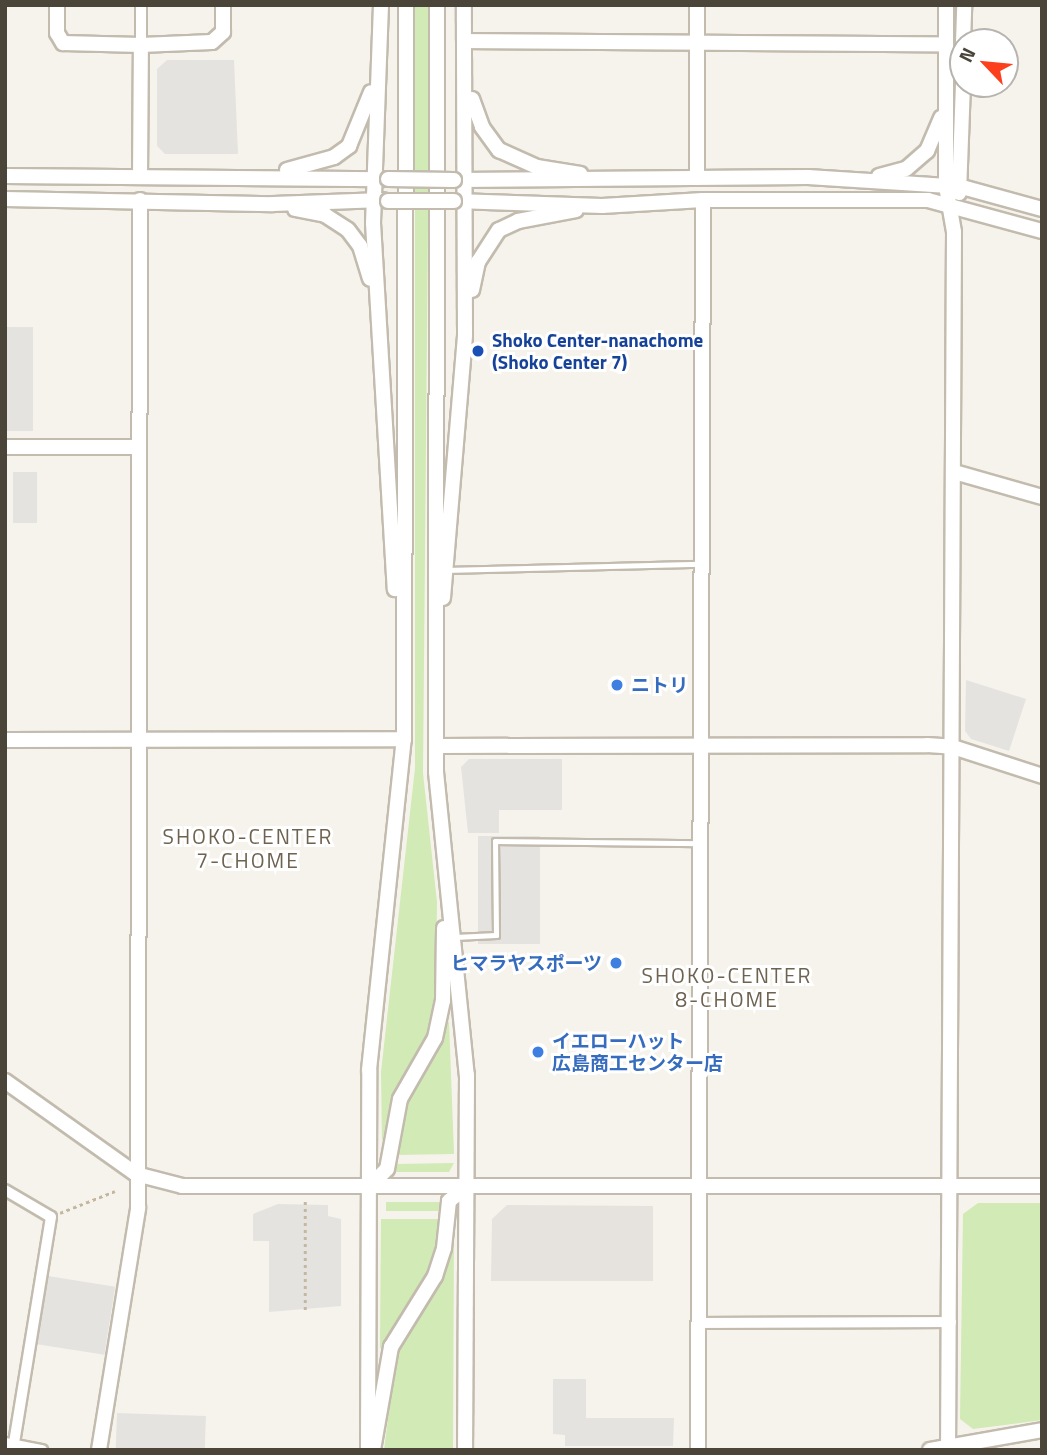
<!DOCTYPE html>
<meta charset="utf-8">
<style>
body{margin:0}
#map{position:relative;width:1047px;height:1455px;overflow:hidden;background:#f6f3ec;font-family:"Titillium Web","Noto Sans JP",sans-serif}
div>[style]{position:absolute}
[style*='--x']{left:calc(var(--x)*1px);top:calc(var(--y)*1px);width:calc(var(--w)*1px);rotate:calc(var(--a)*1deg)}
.industrial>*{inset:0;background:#e6e2dd}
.green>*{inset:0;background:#d2eab5;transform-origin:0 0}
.parking>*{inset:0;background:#e5e3e0;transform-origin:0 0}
.path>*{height:2.5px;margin-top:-1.25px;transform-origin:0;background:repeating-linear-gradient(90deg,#c4b79f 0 3.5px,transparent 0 7px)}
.roads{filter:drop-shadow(2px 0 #c2bbae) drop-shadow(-2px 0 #c2bbae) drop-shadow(0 2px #c2bbae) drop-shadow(0 -2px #c2bbae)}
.service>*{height:5px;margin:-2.5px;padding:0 2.5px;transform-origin:2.5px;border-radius:2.5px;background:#fff}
.minor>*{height:10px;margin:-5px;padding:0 5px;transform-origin:5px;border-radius:5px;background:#fff}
.tertiary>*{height:14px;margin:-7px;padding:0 7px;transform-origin:7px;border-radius:7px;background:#fff}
.bridges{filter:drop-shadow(2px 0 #c2bbae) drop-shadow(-2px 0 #c2bbae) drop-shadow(0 2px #c2bbae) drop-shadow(0 -2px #c2bbae)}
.tertiary-bridge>*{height:14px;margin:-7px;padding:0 7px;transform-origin:7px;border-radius:7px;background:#fff}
.dots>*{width:19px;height:19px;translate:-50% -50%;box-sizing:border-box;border:4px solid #fff;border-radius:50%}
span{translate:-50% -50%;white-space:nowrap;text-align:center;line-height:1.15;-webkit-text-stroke:6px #fff;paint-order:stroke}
.transit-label{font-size:19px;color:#164399;font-weight:700}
.left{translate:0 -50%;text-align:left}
.shop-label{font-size:19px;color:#366cbe;font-weight:700}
.right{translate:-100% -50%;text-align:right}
.neighbourhood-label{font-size:21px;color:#6e6250;letter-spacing:2px}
.frame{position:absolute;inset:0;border:7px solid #4b4439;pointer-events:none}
.north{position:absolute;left:949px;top:28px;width:70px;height:70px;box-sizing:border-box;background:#fff;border:2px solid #b7b4b0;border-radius:50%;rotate:296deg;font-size:19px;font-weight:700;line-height:28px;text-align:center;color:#4b4439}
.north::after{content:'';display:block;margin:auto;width:24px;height:32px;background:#fc3f1d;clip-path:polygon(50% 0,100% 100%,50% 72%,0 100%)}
</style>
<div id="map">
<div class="industrial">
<div style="clip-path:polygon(507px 1205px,653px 1206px,653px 1281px,491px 1281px,492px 1219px)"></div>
</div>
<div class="green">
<div style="clip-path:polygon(415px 5px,430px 5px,423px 773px,437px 902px,436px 995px,428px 1035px,397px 1089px,382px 1142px,381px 1072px,415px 768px)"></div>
<div style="clip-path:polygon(449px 1021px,454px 1154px,396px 1155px,406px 1105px)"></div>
<div style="clip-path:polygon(454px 1163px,449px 1172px,396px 1172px,396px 1164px)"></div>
<div style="left:386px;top:1202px;width:53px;height:9px"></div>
<div style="clip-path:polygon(978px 1203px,1042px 1203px,1042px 1420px,973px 1429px,960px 1419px,963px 1214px)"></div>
<div style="clip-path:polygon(381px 1219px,439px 1219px,439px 1229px,428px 1273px,380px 1349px)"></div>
<div style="clip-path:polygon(454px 1228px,453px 1450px,384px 1450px,397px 1350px,441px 1279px)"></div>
</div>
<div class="parking">
<div style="clip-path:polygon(167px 60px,234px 60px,238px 154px,165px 154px,157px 146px,157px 69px)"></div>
<div style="left:5px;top:327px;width:28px;height:104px"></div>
<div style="left:13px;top:472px;width:24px;height:51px"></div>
<div style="clip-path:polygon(966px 680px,1026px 699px,1009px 751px,971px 739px,965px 731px)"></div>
<div style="clip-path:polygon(469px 759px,562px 759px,562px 810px,499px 810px,499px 833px,468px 833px,461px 767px)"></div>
<div style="left:478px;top:836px;width:62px;height:108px"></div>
<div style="clip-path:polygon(278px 1204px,328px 1205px,328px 1216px,341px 1219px,341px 1306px,269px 1312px,269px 1241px,253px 1241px,253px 1214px)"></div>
<div style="left:48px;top:1276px;width:68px;height:69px;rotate:9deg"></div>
<div style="clip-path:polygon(553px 1379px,586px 1379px,586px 1418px,674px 1418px,673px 1446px,565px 1446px,565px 1435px,553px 1434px)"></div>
<div style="left:117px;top:1413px;width:89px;height:35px;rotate:2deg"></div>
</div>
<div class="path">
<div style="--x:60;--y:1213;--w:59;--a:-21.8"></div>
<div style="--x:305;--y:1310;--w:109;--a:-90"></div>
</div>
<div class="roads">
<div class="service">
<div style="--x:447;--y:570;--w:252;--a:-1.4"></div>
<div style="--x:455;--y:937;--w:41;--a:-2.8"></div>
<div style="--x:496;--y:935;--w:94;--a:-90.6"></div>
<div style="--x:495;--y:841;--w:205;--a:0.6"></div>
</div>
<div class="minor">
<div style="--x:141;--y:45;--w:40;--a:-90"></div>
<div style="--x:5;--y:1190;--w:53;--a:30.4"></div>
<div style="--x:51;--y:1217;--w:236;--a:99.3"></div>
<div style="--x:700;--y:1323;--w:251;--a:-0.2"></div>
<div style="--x:5;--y:1443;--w:38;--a:11"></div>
</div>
<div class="tertiary">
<div style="--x:57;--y:5;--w:28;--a:90"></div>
<div style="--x:57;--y:33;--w:12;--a:59"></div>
<div style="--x:63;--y:43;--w:78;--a:1.5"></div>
<div style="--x:381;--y:5;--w:218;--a:92.1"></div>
<div style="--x:373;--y:223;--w:367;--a:86.6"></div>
<div style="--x:437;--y:5;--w:767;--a:90.07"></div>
<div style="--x:436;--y:772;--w:305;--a:84.2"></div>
<div style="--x:467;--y:1075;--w:375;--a:90.3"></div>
<div style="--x:946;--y:5;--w:181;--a:90"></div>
<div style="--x:946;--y:186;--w:47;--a:80.1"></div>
<div style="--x:954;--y:232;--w:1215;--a:90.28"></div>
<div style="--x:466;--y:41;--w:480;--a:0.4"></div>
<div style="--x:963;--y:42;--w:37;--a:-88"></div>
<div style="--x:472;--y:99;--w:30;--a:70"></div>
<div style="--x:482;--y:127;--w:29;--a:54"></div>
<div style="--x:499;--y:150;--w:42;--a:24.1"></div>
<div style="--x:537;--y:167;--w:44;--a:9.2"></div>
<div style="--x:287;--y:170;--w:49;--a:-15.5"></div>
<div style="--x:334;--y:157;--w:19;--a:-36"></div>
<div style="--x:349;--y:146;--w:58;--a:-67.8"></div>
<div style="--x:5;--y:176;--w:377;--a:0.5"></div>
<div style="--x:879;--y:176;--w:28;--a:-15"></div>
<div style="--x:906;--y:169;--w:28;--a:-41"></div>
<div style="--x:927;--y:151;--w:36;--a:-67"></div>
<div style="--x:140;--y:177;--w:132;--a:-89.6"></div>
<div style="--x:141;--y:45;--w:71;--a:-2.4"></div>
<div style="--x:212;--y:42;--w:15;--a:-42"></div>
<div style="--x:223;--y:32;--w:27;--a:-90"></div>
<div style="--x:697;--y:178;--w:173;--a:-90"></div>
<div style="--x:459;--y:180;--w:349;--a:-0.5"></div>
<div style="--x:808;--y:177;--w:154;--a:3.7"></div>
<div style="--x:962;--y:187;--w:83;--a:15.4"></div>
<div style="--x:959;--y:193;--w:109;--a:-87.9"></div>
<div style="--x:5;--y:199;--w:268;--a:1.1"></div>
<div style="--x:273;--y:204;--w:110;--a:-2.1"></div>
<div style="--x:456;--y:201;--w:146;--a:2"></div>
<div style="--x:602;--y:206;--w:101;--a:-3.4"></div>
<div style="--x:703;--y:200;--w:225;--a:0"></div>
<div style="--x:928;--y:200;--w:118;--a:15.2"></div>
<div style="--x:295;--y:209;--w:31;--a:11"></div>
<div style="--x:325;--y:215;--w:27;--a:33"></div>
<div style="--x:348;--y:230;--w:20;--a:53"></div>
<div style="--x:360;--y:246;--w:34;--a:73"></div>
<div style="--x:472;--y:290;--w:29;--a:-78"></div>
<div style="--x:478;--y:262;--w:38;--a:-57"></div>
<div style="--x:499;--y:230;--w:21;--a:-25"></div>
<div style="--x:518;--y:221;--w:59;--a:-10.7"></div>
<div style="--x:5;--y:447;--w:134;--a:0"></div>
<div style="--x:954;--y:472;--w:91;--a:15.9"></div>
<div style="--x:443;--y:598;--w:264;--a:-85.2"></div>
<div style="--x:465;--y:335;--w:330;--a:-90.2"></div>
<div style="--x:5;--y:740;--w:399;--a:-0.1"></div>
<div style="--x:436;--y:746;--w:491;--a:-0.1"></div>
<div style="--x:927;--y:745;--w:26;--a:4"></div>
<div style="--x:953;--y:747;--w:94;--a:18"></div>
<div style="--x:5;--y:1081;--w:161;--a:35.4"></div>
<div style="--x:136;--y:1174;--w:48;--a:14.6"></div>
<div style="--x:182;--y:1186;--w:860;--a:0"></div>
<div style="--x:369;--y:1187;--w:25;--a:-45"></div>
<div style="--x:387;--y:1169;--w:71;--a:-79.5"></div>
<div style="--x:400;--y:1099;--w:70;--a:-60.2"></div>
<div style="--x:435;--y:1038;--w:38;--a:-78"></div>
<div style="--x:443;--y:1001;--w:73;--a:-89.2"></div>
<div style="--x:99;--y:1450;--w:245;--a:-80.8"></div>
<div style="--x:138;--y:1208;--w:1008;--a:-89.89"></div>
<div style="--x:368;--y:1450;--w:380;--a:-89.8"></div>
<div style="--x:369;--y:1070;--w:333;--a:-84"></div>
<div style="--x:404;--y:739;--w:734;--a:-89.84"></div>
<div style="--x:373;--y:1450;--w:105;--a:-80.1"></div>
<div style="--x:391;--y:1347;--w:84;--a:-58.2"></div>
<div style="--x:435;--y:1276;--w:29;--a:-72"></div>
<div style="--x:444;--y:1248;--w:47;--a:-83.9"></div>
<div style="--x:449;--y:1201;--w:21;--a:-39"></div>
<div style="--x:698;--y:1450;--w:1250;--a:-89.77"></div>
<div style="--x:930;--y:1450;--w:114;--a:-10.1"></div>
</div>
</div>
<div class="bridges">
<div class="tertiary-bridge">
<div style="--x:388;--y:179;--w:66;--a:0.9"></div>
<div style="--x:388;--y:201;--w:66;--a:0"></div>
</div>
</div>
<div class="dots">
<div style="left:478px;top:351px;background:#1a4fb4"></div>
<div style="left:617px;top:685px;background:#3f7fe0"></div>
<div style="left:616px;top:963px;background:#3f7fe0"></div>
<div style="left:538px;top:1052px;background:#3f7fe0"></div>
</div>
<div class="transit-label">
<span class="left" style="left:492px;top:351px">Shoko Center-nanachome<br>(Shoko Center 7)</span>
</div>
<div class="shop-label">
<span class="left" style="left:631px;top:685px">ニトリ</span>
<span class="right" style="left:602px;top:963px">ヒマラヤスポーツ</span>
<span class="left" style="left:552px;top:1052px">イエローハット<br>広島商工センター店</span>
</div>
<div class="neighbourhood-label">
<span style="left:248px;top:848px">SHOKO-CENTER<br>7-CHOME</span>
<span style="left:727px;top:987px">SHOKO-CENTER<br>8-CHOME</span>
</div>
<div class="frame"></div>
<div class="north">N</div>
</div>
